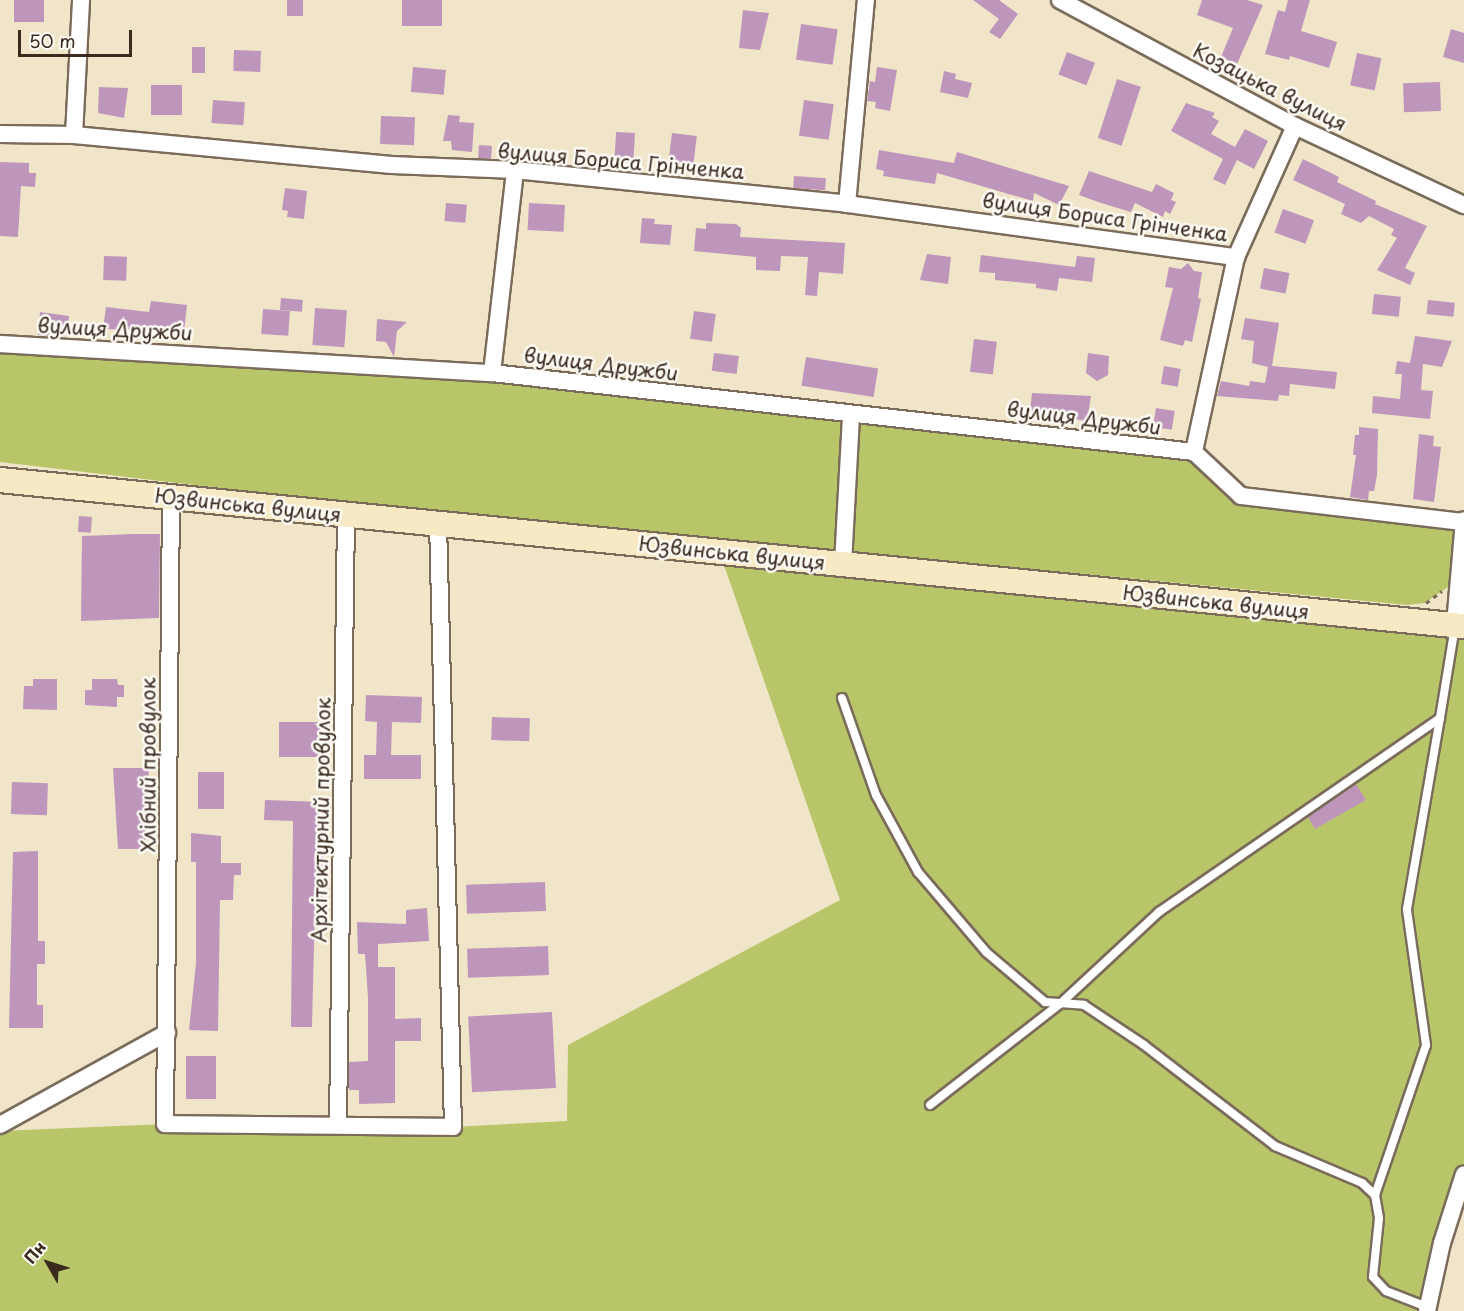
<!DOCTYPE html>
<meta charset="utf-8">
<style>
body{margin:0}
#map{position:relative;width:1464px;height:1311px;overflow:hidden;background:#f0e5c9;font-family:"Playpen Sans",sans-serif}
div>[style]{position:absolute}
[style*='--x']{left:calc(var(--x)*1px);top:calc(var(--y)*1px);width:calc(var(--w)*1px);rotate:calc(var(--a)*1deg)}
.green>*{inset:0;background:#b8c669}
.building>*{inset:0;background:#be96bb;transform-origin:0 0}
.path>*{height:3px;margin-top:-1.5px;transform-origin:0;background:repeating-linear-gradient(90deg,#7a6b5a 0 4.5px,transparent 0 9px)}
.roads{filter:drop-shadow(2px 0 #7a6b5a) drop-shadow(-2px 0 #7a6b5a) drop-shadow(0 2px #7a6b5a) drop-shadow(0 -2px #7a6b5a)}
.lane>*{height:8px;margin:-4px;padding:0 4px;transform-origin:4px;border-radius:4px;background:#fff}
.street>*{height:16px;margin:-8px;padding:0 8px;transform-origin:8px;border-radius:8px;background:#fff}
.secondary>*{height:24px;margin:-12px;padding:0 12px;transform-origin:12px;border-radius:12px;background:#f6e9c3}
span{translate:-50% -50%;white-space:nowrap;text-align:center;line-height:1.15;-webkit-text-stroke:5px #fdfcf7;paint-order:stroke}
.street-label{font-size:20px;color:#3b2a1e}
.north{position:absolute;left:18px;top:1233px;width:60px;height:60px;-webkit-text-stroke:4px #fdfcf7;paint-order:stroke;rotate:309deg;font-size:16px;font-weight:700;line-height:24px;text-align:center;color:#3b2a1e}
.north::after{content:'';display:block;margin:auto;width:21px;height:27px;background:#3b2a1e;clip-path:polygon(50% 0,100% 100%,50% 72%,0 100%)}
.scale{position:absolute;left:18px;top:30px;width:114px;height:27px;box-sizing:border-box;border:3px solid #3b2a1e;border-top:0;padding-left:8px;font-size:18px;line-height:21px;white-space:nowrap;color:#3b2a1e;-webkit-text-stroke:4px #fdfcf7;paint-order:stroke}
</style>
<div id="map">
<div class="green">
<div style="clip-path:polygon(0 344px,492px 373px,1194px 452px,1241px 496px,1464px 522px,1459px 587px,1448px 587px,1425px 603px,1407px 605px,346px 503px,0 462px)"></div>
<div style="clip-path:polygon(724px 565px,1464px 639px,1464px 1174px,1427px 1311px,0 1311px,0 1131px,165px 1124px,453px 1127px,567px 1121px,568px 1045px,840px 900px)"></div>
</div>
<div class="building">
<div style="left:14px;top:0;width:30px;height:22px"></div>
<div style="left:287px;top:0;width:16px;height:16px"></div>
<div style="left:402px;top:0;width:40px;height:26px"></div>
<div style="clip-path:polygon(973px 0,999px 0,1018px 14px,1000px 39px,989px 32px,999px 19px)"></div>
<div style="clip-path:polygon(1202px 0,1247px 0,1263px 5px,1237px 64px,1221px 57px,1233px 28px,1197px 15px)"></div>
<div style="clip-path:polygon(1288px 0,1310px 0,1301px 31px,1337px 42px,1329px 68px,1290px 56px,1289px 60px,1265px 54px,1278px 10px,1285px 12px)"></div>
<div style="clip-path:polygon(743px 10px,769px 13px,760px 50px,739px 48px)"></div>
<div style="left:801px;top:24px;width:37px;height:36px;rotate:8deg"></div>
<div style="clip-path:polygon(1451px 29px,1464px 33px,1464px 63px,1443px 57px)"></div>
<div style="left:192px;top:47px;width:13px;height:26px"></div>
<div style="left:234px;top:50px;width:27px;height:21px;rotate:2deg"></div>
<div style="left:1067px;top:52px;width:30px;height:24px;rotate:21deg"></div>
<div style="left:1357px;top:53px;width:25px;height:33px;rotate:12deg"></div>
<div style="left:413px;top:67px;width:33px;height:25px;rotate:5deg"></div>
<div style="clip-path:polygon(877px 67px,897px 70px,890px 111px,875px 108px,876px 102px,867px 101px,870px 81px,875px 82px)"></div>
<div style="clip-path:polygon(944px 71px,956px 74px,955px 79px,972px 83px,968px 98px,940px 92px)"></div>
<div style="left:1117px;top:79px;width:25px;height:62px;rotate:18deg"></div>
<div style="left:1440px;top:82px;width:29px;height:37px;rotate:88deg"></div>
<div style="left:182px;top:85px;width:30px;height:31px;rotate:90deg"></div>
<div style="clip-path:polygon(99px 87px,128px 88px,124px 118px,98px 113px)"></div>
<div style="left:213px;top:100px;width:32px;height:23px;rotate:4deg"></div>
<div style="left:804px;top:100px;width:30px;height:36px;rotate:8deg"></div>
<div style="clip-path:polygon(1186px 103px,1215px 113px,1212px 117px,1219px 121px,1211px 134px,1235px 147px,1245px 129px,1268px 141px,1254px 169px,1237px 160px,1225px 185px,1213px 179px,1223px 159px,1171px 131px)"></div>
<div style="clip-path:polygon(448px 115px,460px 116px,459px 122px,474px 123px,472px 152px,452px 150px,451px 141px,443px 141px)"></div>
<div style="left:381px;top:116px;width:34px;height:28px;rotate:2deg"></div>
<div style="left:616px;top:132px;width:19px;height:26px;rotate:3deg"></div>
<div style="left:672px;top:133px;width:25px;height:34px;rotate:7deg"></div>
<div style="left:479px;top:145px;width:13px;height:13px;rotate:4deg"></div>
<div style="clip-path:polygon(879px 150px,954px 163px,957px 152px,1069px 186px,1059px 205px,1034px 193px,1033px 201px,937px 173px,935px 184px,883px 176px,884px 171px,876px 169px)"></div>
<div style="clip-path:polygon(1303px 159px,1339px 177px,1337px 182px,1376px 201px,1375px 204px,1427px 226px,1405px 268px,1415px 273px,1410px 285px,1377px 270px,1397px 238px,1391px 235px,1394px 229px,1369px 216px,1361px 223px,1341px 214px,1345px 204px,1293px 180px)"></div>
<div style="clip-path:polygon(0 162px,29px 163px,29px 173px,36px 173px,35px 187px,21px 186px,18px 237px,0 236px)"></div>
<div style="clip-path:polygon(1089px 171px,1152px 192px,1156px 184px,1174px 193px,1171px 200px,1176px 202px,1170px 214px,1165px 211px,1163px 217px,1135px 203px,1131px 212px,1098px 202px,1079px 195px)"></div>
<div style="left:794px;top:176px;width:32px;height:12px;rotate:4deg"></div>
<div style="clip-path:polygon(285px 188px,307px 191px,304px 219px,287px 217px,288px 211px,282px 210px)"></div>
<div style="left:446px;top:203px;width:21px;height:18px;rotate:5deg"></div>
<div style="left:529px;top:203px;width:36px;height:27px;rotate:3deg"></div>
<div style="left:1283px;top:209px;width:33px;height:25px;rotate:20deg"></div>
<div style="clip-path:polygon(642px 218px,655px 219px,654px 224px,672px 225px,670px 245px,640px 243px)"></div>
<div style="clip-path:polygon(706px 223px,736px 224px,741px 228px,740px 237px,845px 243px,843px 274px,819px 272px,817px 296px,805px 295px,808px 257px,781px 256px,780px 271px,756px 270px,756px 257px,694px 251px,696px 228px,706px 229px)"></div>
<div style="clip-path:polygon(927px 254px,951px 257px,948px 284px,920px 280px)"></div>
<div style="clip-path:polygon(981px 255px,1075px 267px,1077px 256px,1095px 258px,1092px 282px,1059px 278px,1057px 291px,1036px 288px,1036px 284px,995px 280px,995px 273px,979px 272px)"></div>
<div style="left:104px;top:256px;width:23px;height:24px;rotate:2deg"></div>
<div style="clip-path:polygon(1188px 263px,1194px 271px,1202px 272px,1198px 298px,1201px 299px,1192px 342px,1185px 340px,1183px 346px,1160px 340px,1173px 288px,1165px 287px,1169px 267px,1181px 269px)"></div>
<div style="left:1264px;top:268px;width:26px;height:21px;rotate:11deg"></div>
<div style="left:1374px;top:294px;width:27px;height:20px;rotate:6deg"></div>
<div style="left:281px;top:298px;width:22px;height:12px;rotate:5deg"></div>
<div style="left:1428px;top:300px;width:27px;height:14px;rotate:6deg"></div>
<div style="clip-path:polygon(151px 301px,187px 305px,184px 332px,103px 329px,106px 307px,149px 312px)"></div>
<div style="left:315px;top:308px;width:32px;height:37px;rotate:4deg"></div>
<div style="left:263px;top:309px;width:27px;height:25px;rotate:4deg"></div>
<div style="left:694px;top:311px;width:22px;height:28px;rotate:8deg"></div>
<div style="clip-path:polygon(40px 312px,69px 316px,68px 332px,52px 331px,52px 336px,38px 335px)"></div>
<div style="clip-path:polygon(1245px 318px,1279px 323px,1272px 366px,1337px 372px,1335px 389px,1290px 384px,1289px 396px,1279px 395px,1278px 401px,1217px 396px,1221px 381px,1249px 386px,1250px 381px,1265px 383px,1268px 367px,1252px 363px,1254px 341px,1241px 339px)"></div>
<div style="clip-path:polygon(377px 319px,407px 322px,397px 331px,394px 357px,386px 342px,376px 341px)"></div>
<div style="clip-path:polygon(1415px 336px,1452px 341px,1442px 367px,1423px 364px,1421px 390px,1433px 391px,1430px 419px,1372px 413px,1373px 396px,1400px 399px,1402px 374px,1395px 374px,1397px 361px,1410px 363px)"></div>
<div style="left:974px;top:339px;width:23px;height:33px;rotate:7deg"></div>
<div style="left:714px;top:353px;width:25px;height:18px;rotate:7deg"></div>
<div style="clip-path:polygon(1088px 353px,1109px 356px,1108px 375px,1097px 381px,1086px 373px)"></div>
<div style="left:806px;top:357px;width:73px;height:29px;rotate:9deg"></div>
<div style="left:1164px;top:366px;width:17px;height:18px;rotate:10deg"></div>
<div style="clip-path:polygon(1032px 393px,1091px 396px,1087px 421px,1030px 412px)"></div>
<div style="left:1156px;top:408px;width:19px;height:19px;rotate:9deg"></div>
<div style="clip-path:polygon(1359px 427px,1378px 429px,1377px 475px,1374px 491px,1369px 491px,1368px 500px,1350px 497px,1356px 455px,1353px 455px,1355px 435px,1359px 435px)"></div>
<div style="clip-path:polygon(1419px 434px,1434px 436px,1433px 446px,1441px 447px,1434px 502px,1413px 499px)"></div>
<div style="left:79px;top:516px;width:13px;height:16px;rotate:4deg"></div>
<div style="clip-path:polygon(133px 534px,160px 534px,159px 618px,81px 621px,82px 536px)"></div>
<div style="clip-path:polygon(33px 679px,57px 679px,57px 710px,23px 709px,24px 686px,33px 686px)"></div>
<div style="clip-path:polygon(92px 679px,117px 679px,118px 685px,124px 685px,124px 697px,117px 697px,117px 707px,85px 705px,85px 690px,92px 690px)"></div>
<div style="clip-path:polygon(366px 695px,422px 697px,421px 723px,392px 722px,391px 755px,421px 755px,421px 779px,364px 779px,364px 755px,376px 755px,377px 722px,365px 721px)"></div>
<div style="left:492px;top:717px;width:38px;height:23px;rotate:2deg"></div>
<div style="left:279px;top:722px;width:41px;height:35px"></div>
<div style="clip-path:polygon(113px 768px,149px 768px,145px 849px,118px 849px)"></div>
<div style="left:198px;top:772px;width:26px;height:37px"></div>
<div style="left:12px;top:782px;width:36px;height:32px;rotate:2deg"></div>
<div style="clip-path:polygon(1356px 784px,1366px 800px,1315px 829px,1308px 817px)"></div>
<div style="clip-path:polygon(265px 800px,322px 802px,323px 906px,315px 906px,312px 1027px,291px 1027px,293px 821px,264px 820px)"></div>
<div style="clip-path:polygon(191px 833px,221px 836px,221px 863px,241px 863px,241px 875px,234px 875px,233px 900px,220px 900px,218px 1031px,189px 1030px,196px 963px,196px 862px,191px 862px)"></div>
<div style="clip-path:polygon(38px 851px,38px 941px,45px 941px,45px 964px,37px 964px,37px 1005px,43px 1005px,43px 1028px,9px 1028px,13px 852px)"></div>
<div style="left:545px;top:882px;width:29px;height:79px;rotate:88deg"></div>
<div style="clip-path:polygon(427px 908px,429px 941px,378px 944px,378px 967px,395px 967px,395px 1019px,421px 1018px,421px 1041px,395px 1041px,395px 1103px,359px 1104px,359px 1090px,349px 1090px,349px 1062px,368px 1061px,368px 998px,365px 954px,358px 954px,357px 922px,406px 924px,406px 910px)"></div>
<div style="left:548px;top:946px;width:29px;height:81px;rotate:88deg"></div>
<div style="left:552px;top:1012px;width:76px;height:84px;rotate:87deg"></div>
<div style="left:186px;top:1056px;width:30px;height:43px"></div>
</div>
<div class="path">
<div style="--x:1426;--y:603;--w:20;--a:-37"></div>
</div>
<div class="roads">
<div class="lane">
<div style="--x:842;--y:698;--w:103;--a:70.7"></div>
<div style="--x:876;--y:795;--w:88;--a:61.4"></div>
<div style="--x:918;--y:872;--w:105;--a:49.6"></div>
<div style="--x:986;--y:952;--w:77;--a:40.3"></div>
<div style="--x:1045;--y:1002;--w:39;--a:4"></div>
<div style="--x:1084;--y:1005;--w:72;--a:33.7"></div>
<div style="--x:1144;--y:1045;--w:165;--a:37.6"></div>
<div style="--x:1275;--y:1146;--w:95;--a:23"></div>
<div style="--x:1362;--y:1183;--w:18;--a:43"></div>
<div style="--x:1375;--y:1195;--w:23;--a:80"></div>
<div style="--x:1379;--y:1218;--w:59;--a:95.8"></div>
<div style="--x:1373;--y:1277;--w:19;--a:47"></div>
<div style="--x:1386;--y:1291;--w:44;--a:21.3"></div>
<div style="--x:930;--y:1105;--w:166;--a:-37.9"></div>
<div style="--x:1061;--y:1003;--w:134;--a:-42.9"></div>
<div style="--x:1159;--y:912;--w:341;--a:-34.6"></div>
<div style="--x:1440;--y:718;--w:93;--a:-80.7"></div>
<div style="--x:1375;--y:1195;--w:158;--a:-71.2"></div>
<div style="--x:1426;--y:1045;--w:137;--a:-98"></div>
<div style="--x:1407;--y:909;--w:194;--a:-80.2"></div>
</div>
<div class="street">
<div style="--x:1060;--y:0;--w:267;--a:28.2"></div>
<div style="--x:1295;--y:126;--w:187;--a:25.1"></div>
<div style="--x:1295;--y:126;--w:144;--a:114.2"></div>
<div style="--x:1236;--y:257;--w:199;--a:102.2"></div>
<div style="--x:1194;--y:452;--w:64;--a:43.1"></div>
<div style="--x:1241;--y:496;--w:225;--a:6.7"></div>
<div style="--x:0;--y:134;--w:74;--a:0.8"></div>
<div style="--x:74;--y:135;--w:319;--a:5.4"></div>
<div style="--x:392;--y:165;--w:123;--a:2.3"></div>
<div style="--x:515;--y:170;--w:334;--a:5.8"></div>
<div style="--x:847;--y:204;--w:393;--a:7.8"></div>
<div style="--x:74;--y:135;--w:135;--a:-87"></div>
<div style="--x:847;--y:204;--w:205;--a:-84.7"></div>
<div style="--x:0;--y:344;--w:493;--a:3.4"></div>
<div style="--x:492;--y:373;--w:706;--a:6.42"></div>
<div style="--x:492;--y:373;--w:204;--a:-83.5"></div>
<div style="--x:171;--y:498;--w:626;--a:90.55"></div>
<div style="--x:165;--y:1124;--w:288;--a:0.6"></div>
<div style="--x:453;--y:1127;--w:603;--a:-91.42"></div>
<div style="--x:843;--y:564;--w:150;--a:-86.9"></div>
<div style="--x:1455;--y:625;--w:105;--a:-85.1"></div>
<div style="--x:0;--y:1125;--w:191;--a:-28.9"></div>
<div style="--x:338;--y:1125;--w:610;--a:-89.25"></div>
<div style="--x:1427;--y:1311;--w:70;--a:-77.6"></div>
<div style="--x:1442;--y:1243;--w:72;--a:-72.3"></div>
</div>
<div class="secondary">
<div style="--x:0;--y:480;--w:1471;--a:5.7"></div>
</div>
</div>
<div class="street-label">
<span style="left:1270px;top:87px;rotate:27deg">Козацька вулиця</span>
<span style="left:621px;top:161px;rotate:5deg">вулиця Бориса Грінченка</span>
<span style="left:1105px;top:217px;rotate:8deg">вулиця Бориса Грінченка</span>
<span style="left:115px;top:329px;rotate:3deg">вулиця Дружби</span>
<span style="left:601px;top:364px;rotate:7deg">вулиця Дружби</span>
<span style="left:1084px;top:418px;rotate:7deg">вулиця Дружби</span>
<span style="left:248px;top:505px;rotate:6deg">Юзвинська вулиця</span>
<span style="left:732px;top:553px;rotate:6deg">Юзвинська вулиця</span>
<span style="left:1216px;top:602px;rotate:6deg">Юзвинська вулиця</span>
<span style="left:148px;top:765px;rotate:-90deg">Хлібний провулок</span>
<span style="left:321px;top:820px;rotate:-89deg">Архітектурний провулок</span>
</div>
<div class="north">Пн</div>
<div class="scale">50 m</div>
</div>
